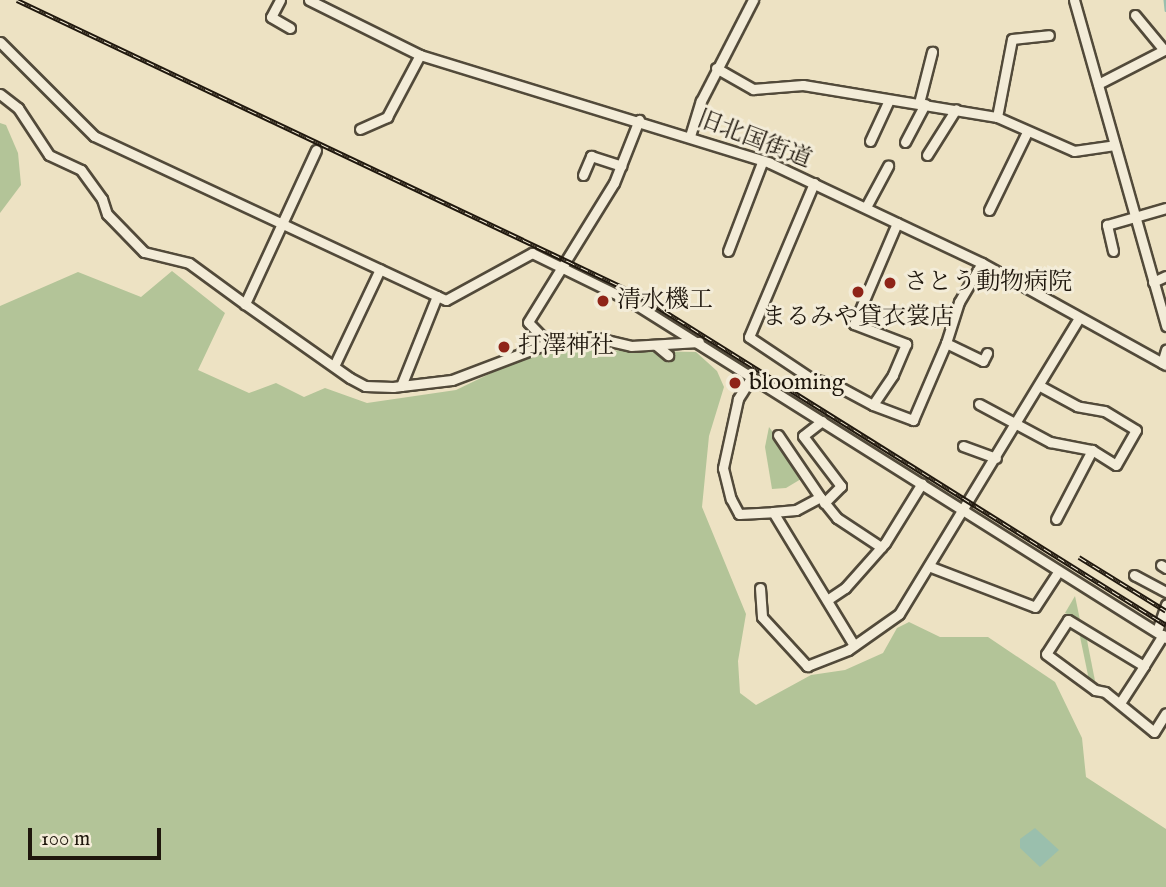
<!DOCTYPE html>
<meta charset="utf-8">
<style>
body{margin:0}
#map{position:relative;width:1166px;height:887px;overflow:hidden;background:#ede2c3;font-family:"IM FELL English","Noto Serif JP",serif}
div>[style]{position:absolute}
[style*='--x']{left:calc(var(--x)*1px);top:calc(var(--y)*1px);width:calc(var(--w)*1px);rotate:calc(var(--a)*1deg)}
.green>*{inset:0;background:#b3c498}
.water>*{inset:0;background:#9abfad}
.stream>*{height:2.5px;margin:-1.25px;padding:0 1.25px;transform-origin:1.25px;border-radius:1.25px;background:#9abfad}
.roads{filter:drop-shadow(2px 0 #524a3a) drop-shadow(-2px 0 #524a3a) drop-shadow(0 2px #524a3a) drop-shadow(0 -2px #524a3a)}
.street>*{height:9px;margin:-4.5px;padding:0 4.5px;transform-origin:4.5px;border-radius:4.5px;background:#f3ecd8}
.rail>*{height:5px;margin-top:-2.5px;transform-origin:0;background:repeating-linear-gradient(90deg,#f3ecd8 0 8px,#1f170d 0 16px);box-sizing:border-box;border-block:2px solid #1f170d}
.dots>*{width:19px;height:19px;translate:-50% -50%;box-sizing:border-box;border:4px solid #f3ecd8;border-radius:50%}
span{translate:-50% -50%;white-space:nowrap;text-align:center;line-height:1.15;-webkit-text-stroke:6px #f3ecd8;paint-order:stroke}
.street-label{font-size:24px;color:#1f170d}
.poi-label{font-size:24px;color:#1f170d}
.left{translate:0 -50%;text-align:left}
.scale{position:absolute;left:28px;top:828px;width:133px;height:32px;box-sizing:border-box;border:4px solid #1f170d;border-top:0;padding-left:9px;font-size:21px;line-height:24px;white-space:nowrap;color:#1f170d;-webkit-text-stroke:5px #f3ecd8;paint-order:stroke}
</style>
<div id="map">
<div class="green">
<div style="clip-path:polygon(0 123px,6px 125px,18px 153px,21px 185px,0 213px)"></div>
<div style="clip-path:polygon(172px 271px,225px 313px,198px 370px,249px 393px,276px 383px,304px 397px,325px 388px,367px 403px,456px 390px,541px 349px,696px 352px,717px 371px,724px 387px,709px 436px,702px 507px,746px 614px,738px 661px,740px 693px,756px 705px,811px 675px,845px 670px,883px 653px,897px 628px,909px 622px,940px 637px,988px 637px,1055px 682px,1082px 738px,1086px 777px,1166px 829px,1166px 887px,0 887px,0 306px,78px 272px,141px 297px)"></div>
<div style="clip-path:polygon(769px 427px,806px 476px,786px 488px,772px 489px,765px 447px)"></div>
<div style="clip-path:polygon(1075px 596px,1080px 620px,1065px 613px)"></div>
<div style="clip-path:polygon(1078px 627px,1085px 630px,1096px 686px,1089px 680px)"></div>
</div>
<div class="water">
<div style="clip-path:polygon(1035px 828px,1059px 850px,1040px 867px,1020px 848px,1020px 839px)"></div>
</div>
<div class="stream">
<div style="--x:1165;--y:0;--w:10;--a:84"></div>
</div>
<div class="roads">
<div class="street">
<div style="--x:280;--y:0;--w:19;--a:118"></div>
<div style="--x:271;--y:17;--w:22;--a:30"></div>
<div style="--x:309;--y:0;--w:124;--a:26.4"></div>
<div style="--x:420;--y:55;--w:366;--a:17.1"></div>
<div style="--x:770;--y:163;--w:234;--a:25.3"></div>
<div style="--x:982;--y:263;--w:210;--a:29"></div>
<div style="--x:1074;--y:0;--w:339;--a:74.2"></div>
<div style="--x:1135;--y:15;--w:45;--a:50.4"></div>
<div style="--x:0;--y:42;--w:133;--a:45"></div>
<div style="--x:94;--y:136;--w:388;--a:25"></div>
<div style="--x:446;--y:300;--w:98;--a:-28.7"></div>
<div style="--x:532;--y:253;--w:111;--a:26.1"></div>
<div style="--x:632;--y:302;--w:631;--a:32.18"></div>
<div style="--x:716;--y:68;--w:43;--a:29.6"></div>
<div style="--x:753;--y:89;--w:50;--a:-4.6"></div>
<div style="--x:803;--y:85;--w:197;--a:9.4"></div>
<div style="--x:997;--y:117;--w:84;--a:23.8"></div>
<div style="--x:1074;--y:151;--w:41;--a:-8.3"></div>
<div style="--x:1098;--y:84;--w:76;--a:-27.2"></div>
<div style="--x:0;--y:94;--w:23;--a:38"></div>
<div style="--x:18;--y:108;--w:56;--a:56.6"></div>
<div style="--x:49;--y:155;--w:35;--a:25"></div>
<div style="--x:81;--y:170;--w:36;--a:54"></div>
<div style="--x:102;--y:199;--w:16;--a:72"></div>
<div style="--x:107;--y:214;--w:53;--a:45.8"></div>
<div style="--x:144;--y:252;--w:46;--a:13.7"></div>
<div style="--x:189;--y:263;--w:69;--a:36.2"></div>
<div style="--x:919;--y:103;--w:53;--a:-75.7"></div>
<div style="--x:997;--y:117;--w:79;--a:-79.1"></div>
<div style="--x:1012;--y:39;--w:37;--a:-6"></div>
<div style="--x:360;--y:129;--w:30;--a:-24"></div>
<div style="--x:387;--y:117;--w:70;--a:-62"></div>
<div style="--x:690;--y:136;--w:37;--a:-73"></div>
<div style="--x:701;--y:101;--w:114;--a:-62.8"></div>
<div style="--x:870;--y:141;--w:45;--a:-65.1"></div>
<div style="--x:905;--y:142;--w:43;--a:-62.2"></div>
<div style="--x:316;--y:150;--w:170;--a:114.8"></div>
<div style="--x:245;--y:304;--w:128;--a:35.2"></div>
<div style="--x:350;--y:378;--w:17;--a:28"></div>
<div style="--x:365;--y:386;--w:28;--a:2"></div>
<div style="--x:393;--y:387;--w:8;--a:-7"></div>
<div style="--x:401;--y:386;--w:97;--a:-68.2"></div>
<div style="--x:927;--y:155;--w:54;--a:-57.8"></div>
<div style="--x:583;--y:175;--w:21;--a:-67"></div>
<div style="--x:591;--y:156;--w:32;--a:18"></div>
<div style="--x:814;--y:183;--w:167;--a:112.9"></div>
<div style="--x:749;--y:337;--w:76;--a:33.7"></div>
<div style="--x:812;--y:379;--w:23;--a:13"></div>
<div style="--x:834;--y:384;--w:44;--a:28.3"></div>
<div style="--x:866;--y:207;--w:47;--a:-61.8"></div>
<div style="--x:989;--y:210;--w:87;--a:-64"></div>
<div style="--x:897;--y:223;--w:110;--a:113.1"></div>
<div style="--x:854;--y:324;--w:56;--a:21"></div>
<div style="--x:906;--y:344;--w:34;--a:113"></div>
<div style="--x:893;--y:375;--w:36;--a:124"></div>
<div style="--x:873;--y:405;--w:43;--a:20.6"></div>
<div style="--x:913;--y:420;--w:84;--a:-66.8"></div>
<div style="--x:946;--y:343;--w:41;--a:25.9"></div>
<div style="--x:983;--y:361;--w:9;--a:-63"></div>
<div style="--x:728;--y:251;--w:97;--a:-69"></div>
<div style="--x:1113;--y:251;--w:27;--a:-103"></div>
<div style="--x:1107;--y:225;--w:61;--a:-16.1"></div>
<div style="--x:1153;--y:282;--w:14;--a:-25"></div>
<div style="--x:946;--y:343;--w:43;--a:-72.4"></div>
<div style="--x:959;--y:302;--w:45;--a:-59.5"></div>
<div style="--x:549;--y:344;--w:30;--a:-134"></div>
<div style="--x:528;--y:322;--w:163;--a:-58.3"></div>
<div style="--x:614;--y:183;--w:68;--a:-68.4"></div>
<div style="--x:656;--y:345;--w:16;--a:40"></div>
<div style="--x:1162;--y:363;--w:14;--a:-73"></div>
<div style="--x:334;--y:366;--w:107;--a:-64.6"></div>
<div style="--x:751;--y:378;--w:25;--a:122"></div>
<div style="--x:738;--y:399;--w:71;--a:102.3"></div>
<div style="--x:723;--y:468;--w:32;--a:76"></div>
<div style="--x:731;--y:499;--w:17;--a:62"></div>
<div style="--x:739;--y:514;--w:34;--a:-3"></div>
<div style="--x:773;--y:512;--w:156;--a:58.7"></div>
<div style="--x:401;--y:386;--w:51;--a:-6.7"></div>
<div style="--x:452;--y:380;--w:107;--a:-20.8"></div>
<div style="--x:552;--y:342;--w:41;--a:-7"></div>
<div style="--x:593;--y:337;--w:39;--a:13"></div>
<div style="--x:631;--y:346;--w:68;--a:-3.4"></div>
<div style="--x:979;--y:404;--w:81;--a:28.2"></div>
<div style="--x:1050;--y:442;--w:43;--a:10.8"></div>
<div style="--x:1092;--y:450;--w:28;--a:32"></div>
<div style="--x:1116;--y:465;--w:40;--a:-60.3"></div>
<div style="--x:1136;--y:430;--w:37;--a:-149"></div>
<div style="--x:1104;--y:411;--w:27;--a:-170"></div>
<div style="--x:1077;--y:406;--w:42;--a:-151.6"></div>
<div style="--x:822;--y:421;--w:24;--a:142"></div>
<div style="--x:803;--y:436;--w:63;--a:52.8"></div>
<div style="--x:841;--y:486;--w:24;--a:135"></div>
<div style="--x:778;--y:435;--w:75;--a:55.9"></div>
<div style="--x:963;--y:446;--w:35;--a:20"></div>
<div style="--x:773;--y:512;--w:23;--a:-5"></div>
<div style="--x:796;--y:510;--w:27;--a:-28"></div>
<div style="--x:820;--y:497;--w:27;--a:51"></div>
<div style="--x:837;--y:518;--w:53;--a:33.4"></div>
<div style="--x:1056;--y:519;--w:78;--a:-62.4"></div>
<div style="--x:1161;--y:565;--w:6;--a:31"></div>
<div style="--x:931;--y:567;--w:111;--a:21"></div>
<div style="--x:1035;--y:607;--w:42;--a:-56.7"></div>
<div style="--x:1134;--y:575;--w:36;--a:28"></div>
<div style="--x:760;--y:588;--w:29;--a:86"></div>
<div style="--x:762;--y:617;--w:67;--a:47.4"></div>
<div style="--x:807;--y:666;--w:44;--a:-21.3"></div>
<div style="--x:848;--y:650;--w:62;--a:-35.2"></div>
<div style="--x:899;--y:614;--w:346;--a:-58.7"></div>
<div style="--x:827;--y:600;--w:22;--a:-34"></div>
<div style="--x:845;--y:588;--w:60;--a:-48.4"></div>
<div style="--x:885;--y:543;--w:70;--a:-58.3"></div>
<div style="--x:1157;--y:631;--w:28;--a:-71"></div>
<div style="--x:1163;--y:635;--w:36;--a:122"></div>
<div style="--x:1144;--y:666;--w:89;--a:-148.8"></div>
<div style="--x:1068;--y:620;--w:40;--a:122.9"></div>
<div style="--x:1046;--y:654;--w:61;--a:36.3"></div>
<div style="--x:1095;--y:690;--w:10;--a:11"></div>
<div style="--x:1105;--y:692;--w:63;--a:39.2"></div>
<div style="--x:1154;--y:732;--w:22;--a:-58"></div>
<div style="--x:1120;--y:703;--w:44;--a:-57"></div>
</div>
</div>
<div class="rail">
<div style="--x:17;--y:0;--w:686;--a:25.37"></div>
<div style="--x:637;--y:294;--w:624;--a:32.03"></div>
<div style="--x:1079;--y:557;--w:102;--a:31.8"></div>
</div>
<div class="dots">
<div style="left:890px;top:283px;background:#8f2418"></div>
<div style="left:858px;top:292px;background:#8f2418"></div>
<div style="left:603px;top:301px;background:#8f2418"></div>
<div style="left:504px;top:347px;background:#8f2418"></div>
<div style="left:735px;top:383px;background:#8f2418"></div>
</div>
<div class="street-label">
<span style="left:754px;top:140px;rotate:21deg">旧北国街道</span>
</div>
<div class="poi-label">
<span class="left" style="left:904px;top:283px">さとう動物病院</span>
<span class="left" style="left:617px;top:301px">清水機工</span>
<span style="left:858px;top:318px">まるみや貸衣裳店</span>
<span class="left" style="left:518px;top:347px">打澤神社</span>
<span class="left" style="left:749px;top:383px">blooming</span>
</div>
<div class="scale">100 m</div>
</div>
